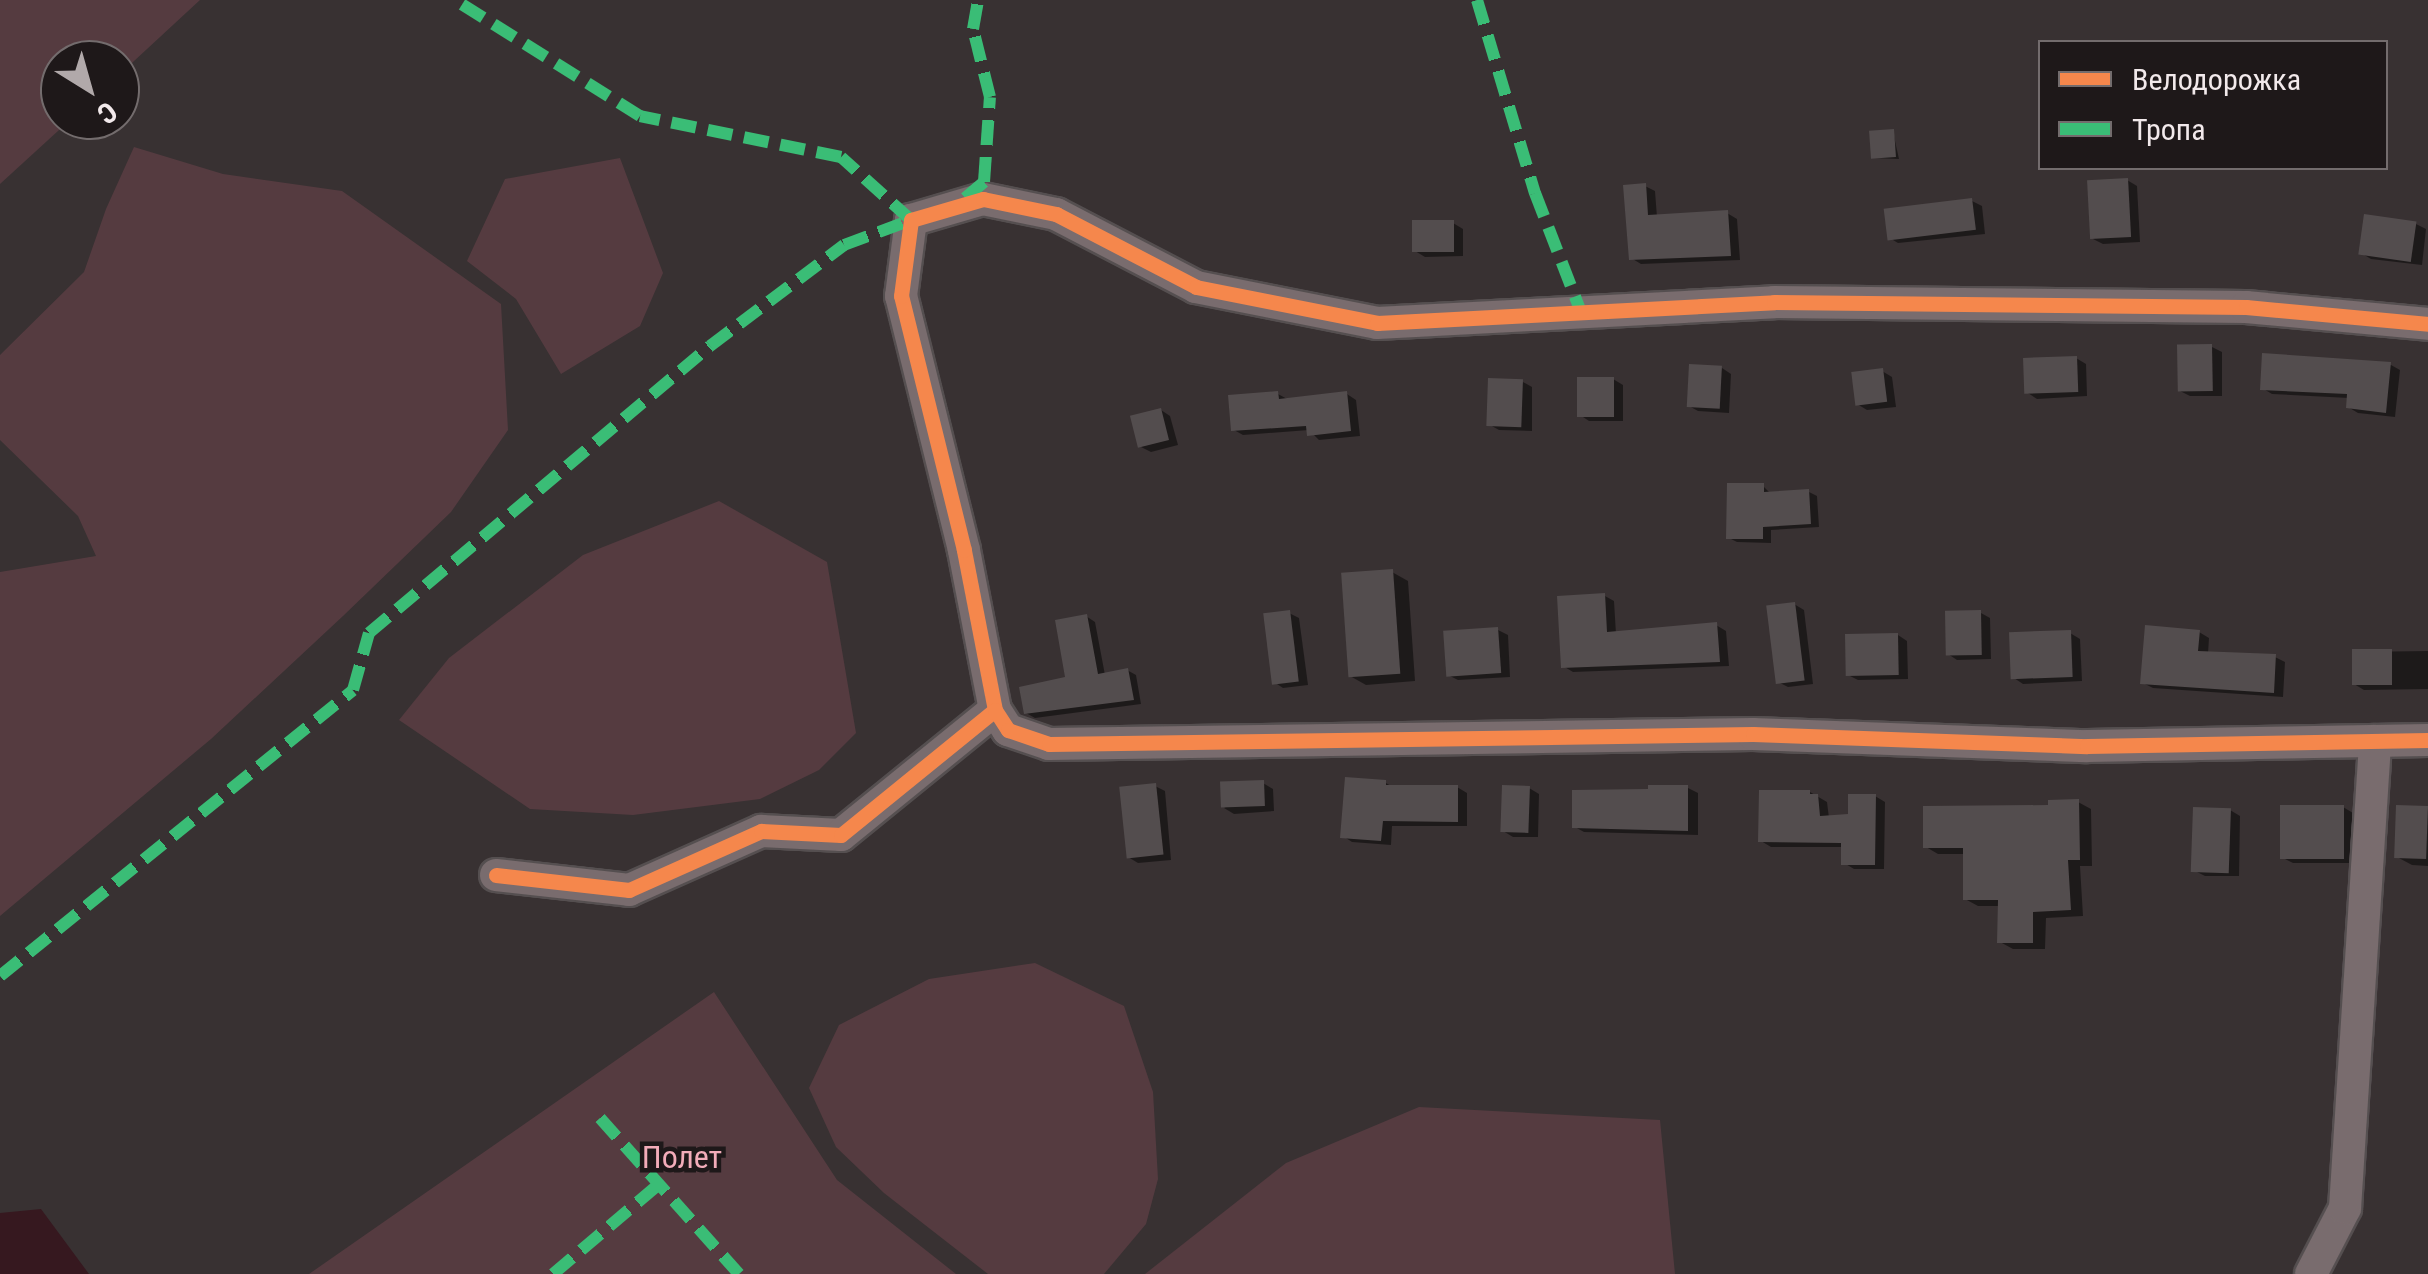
<!DOCTYPE html>
<meta charset="utf-8">
<style>
body{margin:0}
#map{position:relative;width:2428px;height:1274px;overflow:hidden;background:#383132;font-family:"Roboto Condensed",sans-serif}
div>[style]{position:absolute}
[style*='--x']{left:calc(var(--x)*1px);top:calc(var(--y)*1px);width:calc(var(--w)*1px);rotate:calc(var(--a)*1deg)}
.green>*{inset:0;background:#553b40}
.water>*{inset:0;background:#36181f}
.shadow>*{inset:0;background:#0007}
.building>*{inset:0;background:#534d4e;transform-origin:0 0}
.roads{filter:drop-shadow(2px 0 #554f50) drop-shadow(-2px 0 #554f50) drop-shadow(0 2px #554f50) drop-shadow(0 -2px #554f50)}
.minor>*{height:32px;margin:-16px;padding:0 16px;transform-origin:16px;border-radius:16px;background:#796c6e}
.quiet>*{height:12px;margin-top:-6px;transform-origin:0;background:repeating-linear-gradient(90deg,#3abd76 0 25px,transparent 0 37px)}
.cycleway>*{height:15px;margin:-7.5px;padding:0 7.5px;transform-origin:7.5px;border-radius:7.5px;background:#f5874c}
span{translate:-50% -50%;white-space:nowrap;text-align:center;line-height:1.15;-webkit-text-stroke:9px #1e1819;paint-order:stroke}
.park-label{font-size:32px;color:#f2acb9}
.legend{position:absolute;left:2038px;top:40px;width:350px;height:130px;box-sizing:border-box;background:#1e1819;border:2px solid #736c6d;margin:0;padding:12px 18px;list-style:none;font-size:30px;color:#f2e9eb}
.legend li{display:flex;align-items:center;gap:20px;height:50px}
.legend b{width:50px;border:2px solid #736c6d}
.north{position:absolute;left:40px;top:40px;width:100px;height:100px;box-sizing:border-box;background:#1e1819;border:2px solid #736c6d;border-radius:50%;rotate:143deg;font-size:28px;font-weight:700;line-height:40px;text-align:center;color:#f2e9eb}
.north::after{content:'';display:block;margin:auto;width:35px;height:45px;background:#b1a9aa;clip-path:polygon(50% 0,100% 100%,50% 72%,0 100%)}
</style>
<div id="map">
<div class="green">
<div style="clip-path:polygon(0 0,200px 0,120px 74px,120px 60px,60px 60px,60px 120px,70px 120px,0 184px)"></div>
<div style="clip-path:polygon(134px 147px,223px 174px,342px 191px,501px 304px,508px 430px,451px 512px,343px 616px,211px 739px,0 916px,0 572px,96px 556px,78px 516px,0 440px,0 355px,84px 272px,106px 209px)"></div>
<div style="clip-path:polygon(620px 158px,663px 273px,640px 326px,561px 374px,516px 299px,467px 261px,505px 179px)"></div>
<div style="clip-path:polygon(719px 501px,827px 562px,856px 733px,819px 770px,760px 799px,633px 815px,530px 809px,399px 720px,449px 658px,583px 555px)"></div>
<div style="clip-path:polygon(1035px 963px,1124px 1006px,1153px 1092px,1158px 1179px,1146px 1224px,1104px 1274px,988px 1274px,884px 1193px,836px 1147px,809px 1088px,839px 1025px,929px 979px)"></div>
<div style="clip-path:polygon(714px 992px,837px 1180px,956px 1274px,309px 1274px)"></div>
<div style="clip-path:polygon(1419px 1107px,1660px 1120px,1675px 1274px,1145px 1274px,1286px 1163px)"></div>
</div>
<div class="water">
<div style="clip-path:polygon(41px 1209px,89px 1274px,0 1274px,0 1213px)"></div>
</div>
<div class="shadow">
<div style="clip-path:polygon(1893px 132px,1899px 159px,1873px 158px)"></div>
<div style="clip-path:polygon(2127px 180px,2137px 186px,2140px 242px,2103px 244px,2093px 239px)"></div>
<div style="clip-path:polygon(1645px 186px,1655px 191px,1657px 217px,1727px 213px,1737px 219px,1740px 260px,1641px 264px,1631px 258px)"></div>
<div style="clip-path:polygon(1972px 201px,1982px 206px,1985px 234px,1898px 243px,1888px 237px)"></div>
<div style="clip-path:polygon(1453px 223px,1463px 229px,1463px 256px,1425px 257px,1415px 251px)"></div>
<div style="clip-path:polygon(2416px 224px,2426px 229px,2422px 265px,2371px 259px,2361px 253px)"></div>
<div style="clip-path:polygon(2212px 347px,2222px 352px,2222px 396px,2190px 396px,2180px 391px)"></div>
<div style="clip-path:polygon(2076px 358px,2086px 364px,2087px 396px,2037px 399px,2028px 393px)"></div>
<div style="clip-path:polygon(2391px 365px,2400px 370px,2395px 417px,2358px 413px,2348px 407px,2349px 398px,2272px 394px,2262px 388px)"></div>
<div style="clip-path:polygon(1722px 368px,1731px 374px,1729px 413px,1698px 411px,1689px 406px)"></div>
<div style="clip-path:polygon(1882px 371px,1892px 377px,1896px 407px,1867px 410px,1857px 404px)"></div>
<div style="clip-path:polygon(1613px 379px,1623px 385px,1623px 421px,1589px 421px,1580px 415px)"></div>
<div style="clip-path:polygon(1523px 382px,1532px 387px,1532px 431px,1499px 430px,1490px 425px)"></div>
<div style="clip-path:polygon(1278px 394px,1289px 400px,1347px 394px,1356px 400px,1360px 436px,1319px 440px,1309px 430px,1243px 435px,1234px 430px)"></div>
<div style="clip-path:polygon(1161px 410px,1170px 416px,1178px 445px,1151px 452px,1141px 447px)"></div>
<div style="clip-path:polygon(1763px 486px,1771px 494px,1809px 492px,1817px 496px,1819px 527px,1771px 530px,1771px 543px,1737px 542px,1729px 538px)"></div>
<div style="clip-path:polygon(1392px 572px,1408px 581px,1415px 681px,1366px 685px,1350px 676px)"></div>
<div style="clip-path:polygon(1605px 596px,1614px 601px,1616px 634px,1716px 625px,1726px 631px,1729px 666px,1573px 672px,1563px 666px)"></div>
<div style="clip-path:polygon(1794px 604px,1804px 610px,1813px 684px,1788px 687px,1778px 682px)"></div>
<div style="clip-path:polygon(1289px 613px,1299px 618px,1308px 685px,1283px 688px,1274px 682px)"></div>
<div style="clip-path:polygon(1981px 613px,1990px 618px,1991px 659px,1957px 660px,1948px 654px)"></div>
<div style="clip-path:polygon(1086px 616px,1095px 622px,1105px 675px,1127px 670px,1136px 675px,1141px 704px,1035px 718px,1026px 713px,1068px 679px)"></div>
<div style="clip-path:polygon(1498px 630px,1508px 635px,1510px 677px,1458px 680px,1448px 675px)"></div>
<div style="clip-path:polygon(2199px 632px,2209px 638px,2208px 654px,2275px 657px,2285px 662px,2283px 697px,2153px 688px,2143px 683px)"></div>
<div style="clip-path:polygon(2070px 633px,2080px 639px,2082px 681px,2023px 684px,2014px 678px)"></div>
<div style="clip-path:polygon(1898px 635px,1907px 641px,1908px 679px,1858px 680px,1848px 675px)"></div>
<div style="clip-path:polygon(2428px 651px,2428px 689px,2364px 690px,2354px 684px,2354px 652px)"></div>
<div style="clip-path:polygon(1263px 783px,1273px 789px,1274px 811px,1234px 814px,1224px 808px)"></div>
<div style="clip-path:polygon(1386px 783px,1394px 788px,1457px 787px,1467px 793px,1467px 826px,1392px 826px,1391px 845px,1352px 842px,1343px 836px)"></div>
<div style="clip-path:polygon(1155px 786px,1165px 791px,1171px 860px,1138px 863px,1128px 857px)"></div>
<div style="clip-path:polygon(1529px 788px,1539px 794px,1538px 837px,1513px 837px,1503px 831px)"></div>
<div style="clip-path:polygon(1688px 788px,1698px 793px,1698px 835px,1584px 832px,1575px 827px)"></div>
<div style="clip-path:polygon(1810px 792px,1827px 802px,1829px 818px,1851px 816px,1875px 796px,1885px 802px,1884px 869px,1854px 869px,1844px 863px,1844px 847px,1771px 847px,1761px 841px)"></div>
<div style="clip-path:polygon(2078px 802px,2091px 809px,2092px 866px,2080px 866px,2083px 916px,2046px 918px,2045px 949px,2013px 949px,2000px 942px,2001px 906px,1978px 906px,1965px 899px,1965px 854px,1938px 854px,1926px 847px)"></div>
<div style="clip-path:polygon(2343px 807px,2353px 813px,2353px 863px,2293px 863px,2283px 858px)"></div>
<div style="clip-path:polygon(2428px 809px,2428px 866px,2412px 865px,2397px 857px)"></div>
<div style="clip-path:polygon(2230px 810px,2240px 816px,2239px 876px,2205px 876px,2195px 871px)"></div>
</div>
<div class="building">
<div style="left:1894px;top:129px;width:28px;height:25px;rotate:86deg"></div>
<div style="left:2128px;top:178px;width:59px;height:41px;rotate:87deg"></div>
<div style="clip-path:polygon(1646px 183px,1648px 215px,1728px 210px,1731px 256px,1629px 260px,1623px 185px)"></div>
<div style="left:1972px;top:198px;width:32px;height:89px;rotate:83deg"></div>
<div style="left:2364px;top:214px;width:53px;height:41px;rotate:8deg"></div>
<div style="left:1454px;top:220px;width:32px;height:42px;rotate:90deg"></div>
<div style="left:2212px;top:344px;width:47px;height:35px;rotate:89deg"></div>
<div style="clip-path:polygon(2262px 353px,2391px 362px,2386px 413px,2346px 408px,2347px 394px,2260px 390px)"></div>
<div style="left:2077px;top:356px;width:36px;height:54px;rotate:88deg"></div>
<div style="left:1689px;top:364px;width:33px;height:43px;rotate:3deg"></div>
<div style="left:1883px;top:368px;width:34px;height:32px;rotate:83deg"></div>
<div style="left:1577px;top:377px;width:37px;height:40px"></div>
<div style="left:1488px;top:378px;width:35px;height:48px;rotate:2deg"></div>
<div style="clip-path:polygon(1278px 391px,1279px 399px,1347px 391px,1351px 431px,1307px 436px,1306px 426px,1231px 431px,1228px 395px)"></div>
<div style="left:1161px;top:408px;width:33px;height:32px;rotate:76deg"></div>
<div style="clip-path:polygon(1727px 483px,1764px 483px,1764px 492px,1809px 489px,1811px 524px,1763px 527px,1763px 539px,1726px 539px)"></div>
<div style="left:1393px;top:569px;width:105px;height:52px;rotate:86deg"></div>
<div style="clip-path:polygon(1605px 593px,1607px 632px,1717px 622px,1720px 662px,1561px 668px,1557px 596px)"></div>
<div style="left:1795px;top:602px;width:79px;height:29px;rotate:83deg"></div>
<div style="left:1290px;top:610px;width:72px;height:27px;rotate:83deg"></div>
<div style="left:1981px;top:610px;width:45px;height:36px;rotate:89deg"></div>
<div style="clip-path:polygon(1087px 614px,1098px 674px,1128px 668px,1134px 700px,1024px 714px,1019px 687px,1065px 677px,1055px 620px)"></div>
<div style="clip-path:polygon(2145px 625px,2200px 630px,2198px 651px,2276px 654px,2274px 693px,2140px 684px)"></div>
<div style="left:1498px;top:627px;width:46px;height:55px;rotate:86deg"></div>
<div style="left:2071px;top:630px;width:47px;height:62px;rotate:88deg"></div>
<div style="left:1898px;top:633px;width:42px;height:53px;rotate:89deg"></div>
<div style="left:2352px;top:649px;width:40px;height:36px"></div>
<div style="clip-path:polygon(1345px 777px,1386px 780px,1386px 785px,1458px 785px,1458px 822px,1383px 821px,1381px 841px,1340px 838px)"></div>
<div style="left:1264px;top:780px;width:26px;height:44px;rotate:88deg"></div>
<div style="left:1156px;top:783px;width:72px;height:37px;rotate:84deg"></div>
<div style="left:1502px;top:785px;width:28px;height:47px;rotate:2deg"></div>
<div style="clip-path:polygon(1648px 785px,1688px 785px,1688px 831px,1572px 828px,1572px 790px,1648px 789px)"></div>
<div style="clip-path:polygon(1759px 790px,1810px 790px,1810px 794px,1818px 794px,1820px 816px,1848px 814px,1848px 794px,1876px 794px,1875px 865px,1841px 865px,1841px 843px,1758px 842px)"></div>
<div style="clip-path:polygon(2079px 799px,2080px 860px,2068px 860px,2071px 910px,2033px 912px,2033px 943px,1997px 943px,1998px 900px,1963px 900px,1963px 848px,1923px 848px,1923px 806px,2048px 805px,2048px 800px)"></div>
<div style="left:2280px;top:805px;width:64px;height:54px"></div>
<div style="left:2396px;top:805px;width:32px;height:53px;rotate:2deg"></div>
<div style="left:2193px;top:807px;width:38px;height:65px;rotate:2deg"></div>
</div>
<div class="roads">
<div class="minor">
<div style="--x:995;--y:710;--w:163;--a:-101"></div>
<div style="--x:964;--y:550;--w:262;--a:-103.9"></div>
<div style="--x:901;--y:296;--w:77;--a:-82.5"></div>
<div style="--x:911;--y:220;--w:75;--a:-16.3"></div>
<div style="--x:983;--y:199;--w:75;--a:11.6"></div>
<div style="--x:1056;--y:214;--w:158;--a:27.5"></div>
<div style="--x:1196;--y:287;--w:185;--a:11.2"></div>
<div style="--x:1377;--y:323;--w:398;--a:-3"></div>
<div style="--x:1774;--y:302;--w:472;--a:0.6"></div>
<div style="--x:2246;--y:307;--w:183;--a:5.3"></div>
<div style="--x:496;--y:875;--w:134;--a:6.4"></div>
<div style="--x:629;--y:890;--w:145;--a:-24.1"></div>
<div style="--x:761;--y:831;--w:80;--a:2.9"></div>
<div style="--x:841;--y:835;--w:198;--a:-39.1"></div>
<div style="--x:995;--y:710;--w:24;--a:57"></div>
<div style="--x:1008;--y:730;--w:43;--a:18.9"></div>
<div style="--x:1049;--y:744;--w:704;--a:-0.81"></div>
<div style="--x:1753;--y:734;--w:334;--a:2.1"></div>
<div style="--x:2087;--y:746;--w:341;--a:-1"></div>
<div style="--x:2311;--y:1274;--w:74;--a:-62.7"></div>
<div style="--x:2345;--y:1208;--w:468;--a:-86.3"></div>
</div>
</div>
<div class="quiet">
<div style="--x:1477;--y:0;--w:202;--a:73.3"></div>
<div style="--x:1535;--y:193;--w:128;--a:68.9"></div>
<div style="--x:965;--y:198;--w:25;--a:-40"></div>
<div style="--x:984;--y:182;--w:85;--a:-86"></div>
<div style="--x:990;--y:97;--w:70;--a:-104"></div>
<div style="--x:973;--y:29;--w:29;--a:-80"></div>
<div style="--x:0;--y:976;--w:454;--a:-39"></div>
<div style="--x:353;--y:690;--w:59;--a:-74.3"></div>
<div style="--x:369;--y:633;--w:446;--a:-40.1"></div>
<div style="--x:710;--y:346;--w:168;--a:-37"></div>
<div style="--x:844;--y:245;--w:72;--a:-20.5"></div>
<div style="--x:911;--y:220;--w:94;--a:-138"></div>
<div style="--x:841;--y:157;--w:205;--a:-168.5"></div>
<div style="--x:640;--y:116;--w:218;--a:-147.9"></div>
<div style="--x:600;--y:1118;--w:209;--a:48.3"></div>
<div style="--x:553;--y:1274;--w:139;--a:-40.3"></div>
</div>
<div class="cycleway">
<div style="--x:995;--y:710;--w:163;--a:-101"></div>
<div style="--x:964;--y:550;--w:262;--a:-103.9"></div>
<div style="--x:901;--y:296;--w:77;--a:-82.5"></div>
<div style="--x:911;--y:220;--w:75;--a:-16.3"></div>
<div style="--x:983;--y:199;--w:75;--a:11.6"></div>
<div style="--x:1056;--y:214;--w:158;--a:27.5"></div>
<div style="--x:1196;--y:287;--w:185;--a:11.2"></div>
<div style="--x:1377;--y:323;--w:398;--a:-3"></div>
<div style="--x:1774;--y:302;--w:472;--a:0.6"></div>
<div style="--x:2246;--y:307;--w:183;--a:5.3"></div>
<div style="--x:496;--y:875;--w:134;--a:6.4"></div>
<div style="--x:629;--y:890;--w:145;--a:-24.1"></div>
<div style="--x:761;--y:831;--w:80;--a:2.9"></div>
<div style="--x:841;--y:835;--w:198;--a:-39.1"></div>
<div style="--x:995;--y:710;--w:24;--a:57"></div>
<div style="--x:1008;--y:730;--w:43;--a:18.9"></div>
<div style="--x:1049;--y:744;--w:704;--a:-0.81"></div>
<div style="--x:1753;--y:734;--w:334;--a:2.1"></div>
<div style="--x:2087;--y:746;--w:341;--a:-1"></div>
</div>
<div class="park-label">
<span style="left:682px;top:1157px">Полет</span>
</div>
<ul class="legend">
<li><b style="height:12px;background:#f5874c"></b>Велодорожка</li>
<li><b style="height:12px;background:#3abd76"></b>Тропа</li>
</ul>
<div class="north">С</div>
</div>
